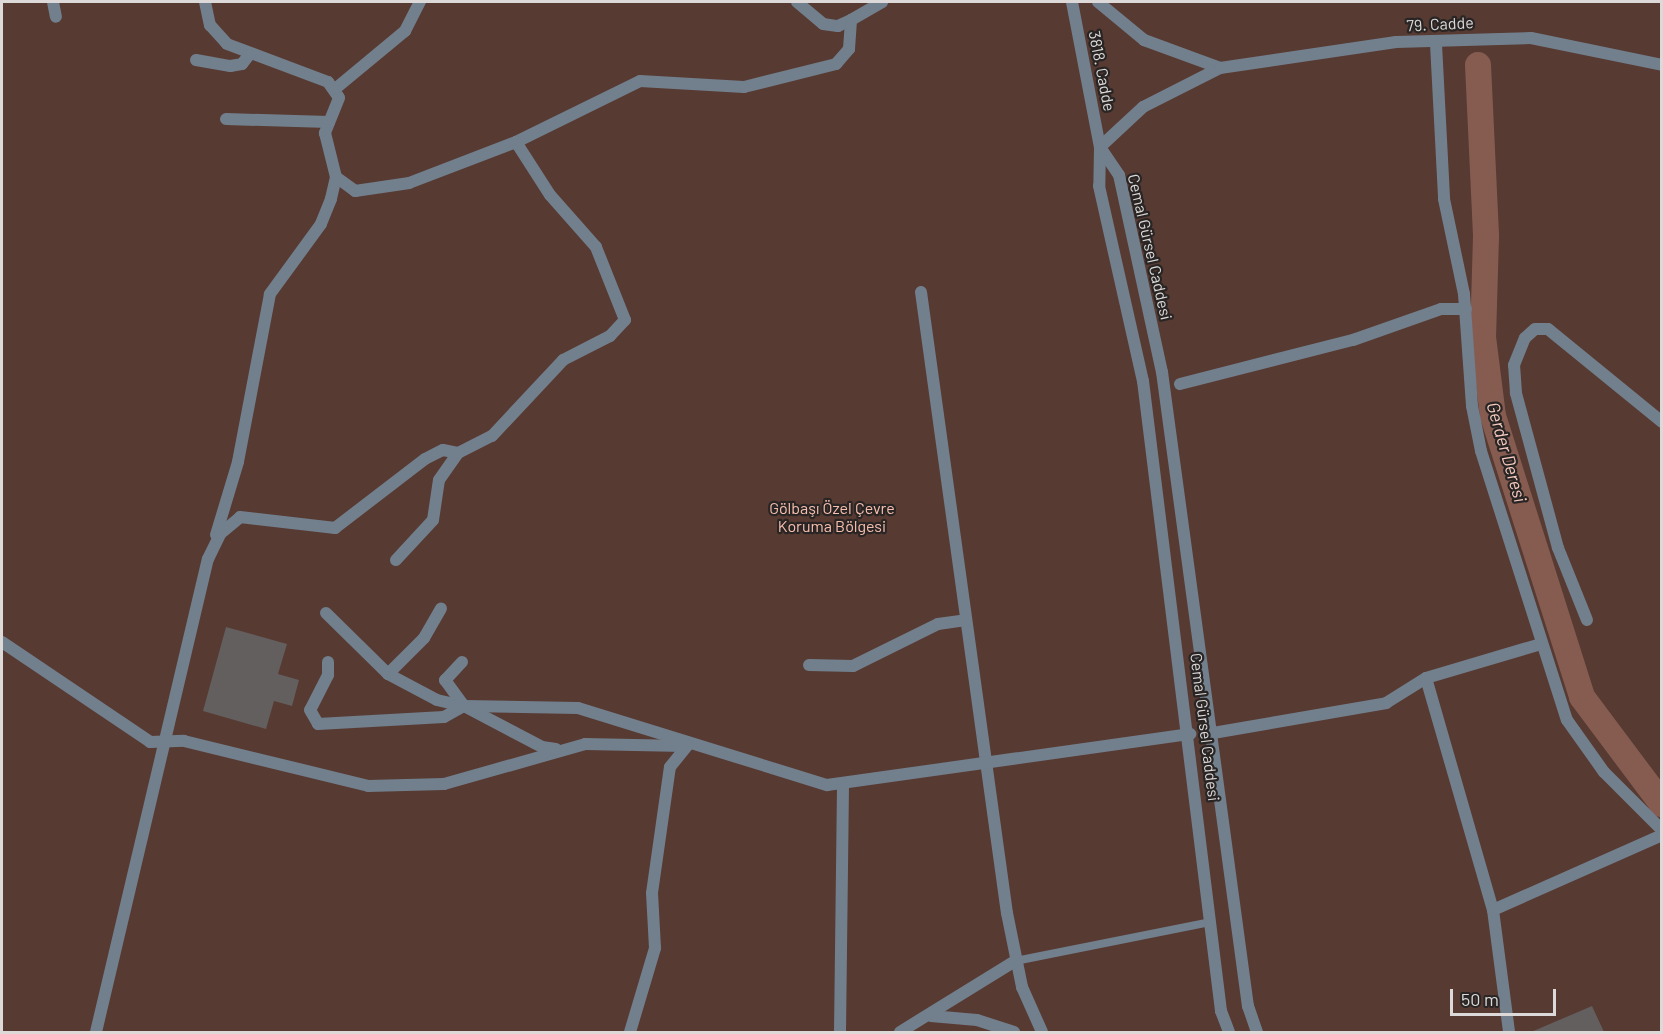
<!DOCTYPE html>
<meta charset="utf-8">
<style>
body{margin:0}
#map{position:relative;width:1663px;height:1034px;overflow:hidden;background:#322e2d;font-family:Barlow,sans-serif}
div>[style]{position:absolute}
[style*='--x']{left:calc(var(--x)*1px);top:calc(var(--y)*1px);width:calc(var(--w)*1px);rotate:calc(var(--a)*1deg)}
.green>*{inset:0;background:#573a32;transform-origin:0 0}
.river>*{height:26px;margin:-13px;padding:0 13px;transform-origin:13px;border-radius:13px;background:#865c51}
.building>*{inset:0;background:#635f5e}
.service>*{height:8px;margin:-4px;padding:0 4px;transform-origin:4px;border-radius:4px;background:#727f8d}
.minor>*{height:12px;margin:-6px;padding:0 6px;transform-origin:6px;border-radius:6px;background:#727f8d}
.tertiary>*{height:12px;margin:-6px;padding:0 6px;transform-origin:6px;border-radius:6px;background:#727f8d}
span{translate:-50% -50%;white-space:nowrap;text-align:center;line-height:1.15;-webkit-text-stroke:4.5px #282524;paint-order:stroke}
.street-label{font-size:16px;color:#dcd9d8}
.park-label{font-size:16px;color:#f9bfaf}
.water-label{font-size:18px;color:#f7cbbf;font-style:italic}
.frame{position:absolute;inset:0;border:3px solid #dcd9d8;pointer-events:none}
.scale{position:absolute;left:1450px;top:989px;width:106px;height:27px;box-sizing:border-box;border:3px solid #dcd9d8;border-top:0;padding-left:8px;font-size:18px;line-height:21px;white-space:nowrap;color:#dcd9d8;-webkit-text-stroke:4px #282524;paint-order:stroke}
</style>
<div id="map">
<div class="green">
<div style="left:2px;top:2px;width:1659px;height:1030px"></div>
</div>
<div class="river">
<div style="--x:1478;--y:65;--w:172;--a:87.3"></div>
<div style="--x:1486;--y:237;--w:100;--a:91.7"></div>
<div style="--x:1483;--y:337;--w:80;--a:82.8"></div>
<div style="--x:1493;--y:416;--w:295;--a:72.4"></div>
<div style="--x:1582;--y:697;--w:134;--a:53.2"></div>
</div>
<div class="building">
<div style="clip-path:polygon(226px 627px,287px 644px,278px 674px,299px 680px,292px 706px,274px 701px,266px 729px,203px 711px)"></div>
<div style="clip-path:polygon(1592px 1006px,1604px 1032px,1531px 1032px)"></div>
</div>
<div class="service">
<div style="--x:1015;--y:961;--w:200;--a:-11.3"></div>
</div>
<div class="minor">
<div style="--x:53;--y:2;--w:15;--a:79"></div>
<div style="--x:205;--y:2;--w:24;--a:78"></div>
<div style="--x:210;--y:25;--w:25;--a:48"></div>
<div style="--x:227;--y:44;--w:108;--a:20.6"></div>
<div style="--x:328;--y:82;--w:19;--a:55"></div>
<div style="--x:339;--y:98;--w:38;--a:112"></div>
<div style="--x:325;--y:133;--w:45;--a:76"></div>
<div style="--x:336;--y:177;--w:23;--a:103"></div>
<div style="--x:331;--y:199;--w:27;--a:112"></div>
<div style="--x:321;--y:224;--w:87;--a:126.1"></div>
<div style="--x:270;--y:294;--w:171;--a:100.8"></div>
<div style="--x:238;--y:462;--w:76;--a:106.8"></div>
<div style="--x:797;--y:2;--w:34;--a:40"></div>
<div style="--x:823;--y:24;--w:15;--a:8"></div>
<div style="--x:838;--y:26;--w:14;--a:-25"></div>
<div style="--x:1436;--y:44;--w:155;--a:87"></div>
<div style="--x:1444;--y:199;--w:97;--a:78.1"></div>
<div style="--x:1464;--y:294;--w:112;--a:85.9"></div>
<div style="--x:1472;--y:406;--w:46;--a:78.7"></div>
<div style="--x:1481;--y:451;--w:282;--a:72.3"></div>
<div style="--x:1567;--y:720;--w:64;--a:54.6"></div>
<div style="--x:1604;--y:772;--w:82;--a:45"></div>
<div style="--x:196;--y:60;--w:35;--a:10"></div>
<div style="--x:230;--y:66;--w:12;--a:-9"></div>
<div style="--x:242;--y:64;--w:11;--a:-52"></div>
<div style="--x:335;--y:89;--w:91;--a:-39.6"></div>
<div style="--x:405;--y:31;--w:33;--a:-63"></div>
<div style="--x:226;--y:119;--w:103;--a:1.7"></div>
<div style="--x:336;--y:177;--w:24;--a:36"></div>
<div style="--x:355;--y:191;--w:55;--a:-8.4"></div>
<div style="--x:409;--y:183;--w:115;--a:-21"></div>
<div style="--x:516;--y:142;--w:138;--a:-26.2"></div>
<div style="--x:640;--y:81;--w:104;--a:3.3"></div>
<div style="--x:744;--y:87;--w:95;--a:-14"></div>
<div style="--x:836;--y:64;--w:20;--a:-49"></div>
<div style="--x:849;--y:49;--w:29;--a:-86"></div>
<div style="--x:851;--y:20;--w:36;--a:-30"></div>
<div style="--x:921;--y:292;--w:627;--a:82.12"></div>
<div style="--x:1007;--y:913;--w:76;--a:78.5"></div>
<div style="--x:1022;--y:987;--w:49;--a:66"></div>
<div style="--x:1180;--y:384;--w:179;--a:-14.3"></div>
<div style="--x:1353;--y:340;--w:93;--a:-19.4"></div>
<div style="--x:1441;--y:309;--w:25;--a:0"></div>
<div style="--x:396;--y:560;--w:54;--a:-47.2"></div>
<div style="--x:433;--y:520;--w:40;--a:-81.5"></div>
<div style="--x:439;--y:480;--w:33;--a:-55"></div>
<div style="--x:326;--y:613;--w:87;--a:44.5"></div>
<div style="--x:388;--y:674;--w:55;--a:28"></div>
<div style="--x:437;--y:700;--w:28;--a:13"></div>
<div style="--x:464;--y:706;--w:114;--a:1"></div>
<div style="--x:578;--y:708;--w:261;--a:17.2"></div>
<div style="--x:827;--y:785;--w:367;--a:-8"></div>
<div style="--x:1587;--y:620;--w:78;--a:-111.9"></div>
<div style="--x:1558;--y:548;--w:161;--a:-105.2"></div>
<div style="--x:1516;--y:393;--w:28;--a:-94"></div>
<div style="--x:1514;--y:365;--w:29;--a:-68"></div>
<div style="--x:1525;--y:338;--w:13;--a:-42"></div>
<div style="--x:1535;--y:329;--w:13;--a:0"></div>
<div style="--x:1548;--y:329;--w:147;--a:39.2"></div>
<div style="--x:2;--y:642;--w:179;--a:34"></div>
<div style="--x:150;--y:742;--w:34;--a:-2"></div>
<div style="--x:184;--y:741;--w:189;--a:13.7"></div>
<div style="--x:368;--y:786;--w:76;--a:-1.5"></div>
<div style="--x:444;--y:784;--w:147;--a:-15.8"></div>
<div style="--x:585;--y:744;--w:99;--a:1.2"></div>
<div style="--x:328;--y:662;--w:13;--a:90"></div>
<div style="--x:328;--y:675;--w:39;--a:117"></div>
<div style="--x:310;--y:710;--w:16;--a:60"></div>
<div style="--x:318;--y:724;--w:126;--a:-3.2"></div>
<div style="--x:444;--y:717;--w:23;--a:-29"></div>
<div style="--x:464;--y:706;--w:88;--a:27.7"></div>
<div style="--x:542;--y:747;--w:14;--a:8"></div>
<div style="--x:462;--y:662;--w:25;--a:133"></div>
<div style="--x:445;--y:680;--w:32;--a:54"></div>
<div style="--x:809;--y:665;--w:44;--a:1.3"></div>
<div style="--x:853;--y:666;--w:95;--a:-26.3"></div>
<div style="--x:938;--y:624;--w:28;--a:-8"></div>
<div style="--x:388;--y:674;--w:51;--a:-45"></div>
<div style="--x:424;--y:638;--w:34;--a:-60"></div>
<div style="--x:1426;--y:678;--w:241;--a:73.9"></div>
<div style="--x:1493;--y:910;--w:123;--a:82.5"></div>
<div style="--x:1213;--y:733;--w:176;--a:-9.8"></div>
<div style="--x:1386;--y:703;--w:47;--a:-32"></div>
<div style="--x:1426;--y:678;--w:120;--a:-16.5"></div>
<div style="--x:1493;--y:910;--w:185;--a:-23.9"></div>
<div style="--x:931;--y:1016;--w:46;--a:5"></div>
<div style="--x:977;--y:1020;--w:39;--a:18"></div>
<div style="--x:96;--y:1032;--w:486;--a:-76.7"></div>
<div style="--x:208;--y:559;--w:28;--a:-64"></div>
<div style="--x:220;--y:534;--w:26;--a:-40"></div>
<div style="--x:240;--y:517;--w:96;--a:6.6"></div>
<div style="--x:335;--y:528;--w:113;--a:-37.5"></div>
<div style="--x:425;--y:459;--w:20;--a:-27"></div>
<div style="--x:443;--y:450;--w:15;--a:11"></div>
<div style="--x:458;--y:453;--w:38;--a:-27"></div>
<div style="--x:492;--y:436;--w:104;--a:-46.9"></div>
<div style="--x:563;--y:360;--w:53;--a:-27.1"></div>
<div style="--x:610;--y:336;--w:22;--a:-47"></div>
<div style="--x:625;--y:320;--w:79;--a:-111.7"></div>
<div style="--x:596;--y:247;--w:69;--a:-131.5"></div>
<div style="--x:550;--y:195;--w:63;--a:-122.7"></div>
<div style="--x:630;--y:1032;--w:88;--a:-73.4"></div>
<div style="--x:655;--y:948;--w:55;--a:-93.1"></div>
<div style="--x:652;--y:893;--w:127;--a:-81.9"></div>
<div style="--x:670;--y:767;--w:27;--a:-51"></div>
<div style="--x:840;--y:1032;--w:249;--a:-89.3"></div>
<div style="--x:900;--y:1032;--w:135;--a:-31.7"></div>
</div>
<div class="tertiary">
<div style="--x:1072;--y:2;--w:148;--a:79.1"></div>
<div style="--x:1100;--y:147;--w:39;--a:91"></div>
<div style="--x:1099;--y:186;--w:200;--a:77.3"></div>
<div style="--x:1143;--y:381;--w:635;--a:82.94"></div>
<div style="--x:1221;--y:1011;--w:22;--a:69"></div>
<div style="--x:1098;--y:2;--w:60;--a:39.6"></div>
<div style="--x:1144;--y:40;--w:81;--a:20.2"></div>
<div style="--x:1100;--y:147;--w:34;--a:56"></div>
<div style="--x:1119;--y:175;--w:202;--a:77.7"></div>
<div style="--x:1162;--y:372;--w:640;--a:82.28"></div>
<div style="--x:1248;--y:1006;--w:28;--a:71"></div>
<div style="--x:1100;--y:147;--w:59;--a:-42.9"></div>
<div style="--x:1143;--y:107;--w:86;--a:-26.9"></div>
<div style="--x:1220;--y:68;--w:178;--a:-8.4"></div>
<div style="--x:1396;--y:42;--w:135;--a:-1.7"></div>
<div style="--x:1531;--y:38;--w:134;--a:11.6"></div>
</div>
<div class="street-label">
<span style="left:1440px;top:24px;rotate:-3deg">79. Cadde</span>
<span style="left:1102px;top:71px;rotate:79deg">3818. Cadde</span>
<span style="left:1150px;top:247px;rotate:77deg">Cemal Gürsel Caddesi</span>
<span style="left:1205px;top:727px;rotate:83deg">Cemal Gürsel Caddesi</span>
</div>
<div class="park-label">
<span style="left:832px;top:517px">Gölbaşı Özel Çevre<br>Koruma Bölgesi</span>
</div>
<div class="water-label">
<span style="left:1507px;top:452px;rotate:74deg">Gerder Deresi</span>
</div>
<div class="frame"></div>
<div class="scale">50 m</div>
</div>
